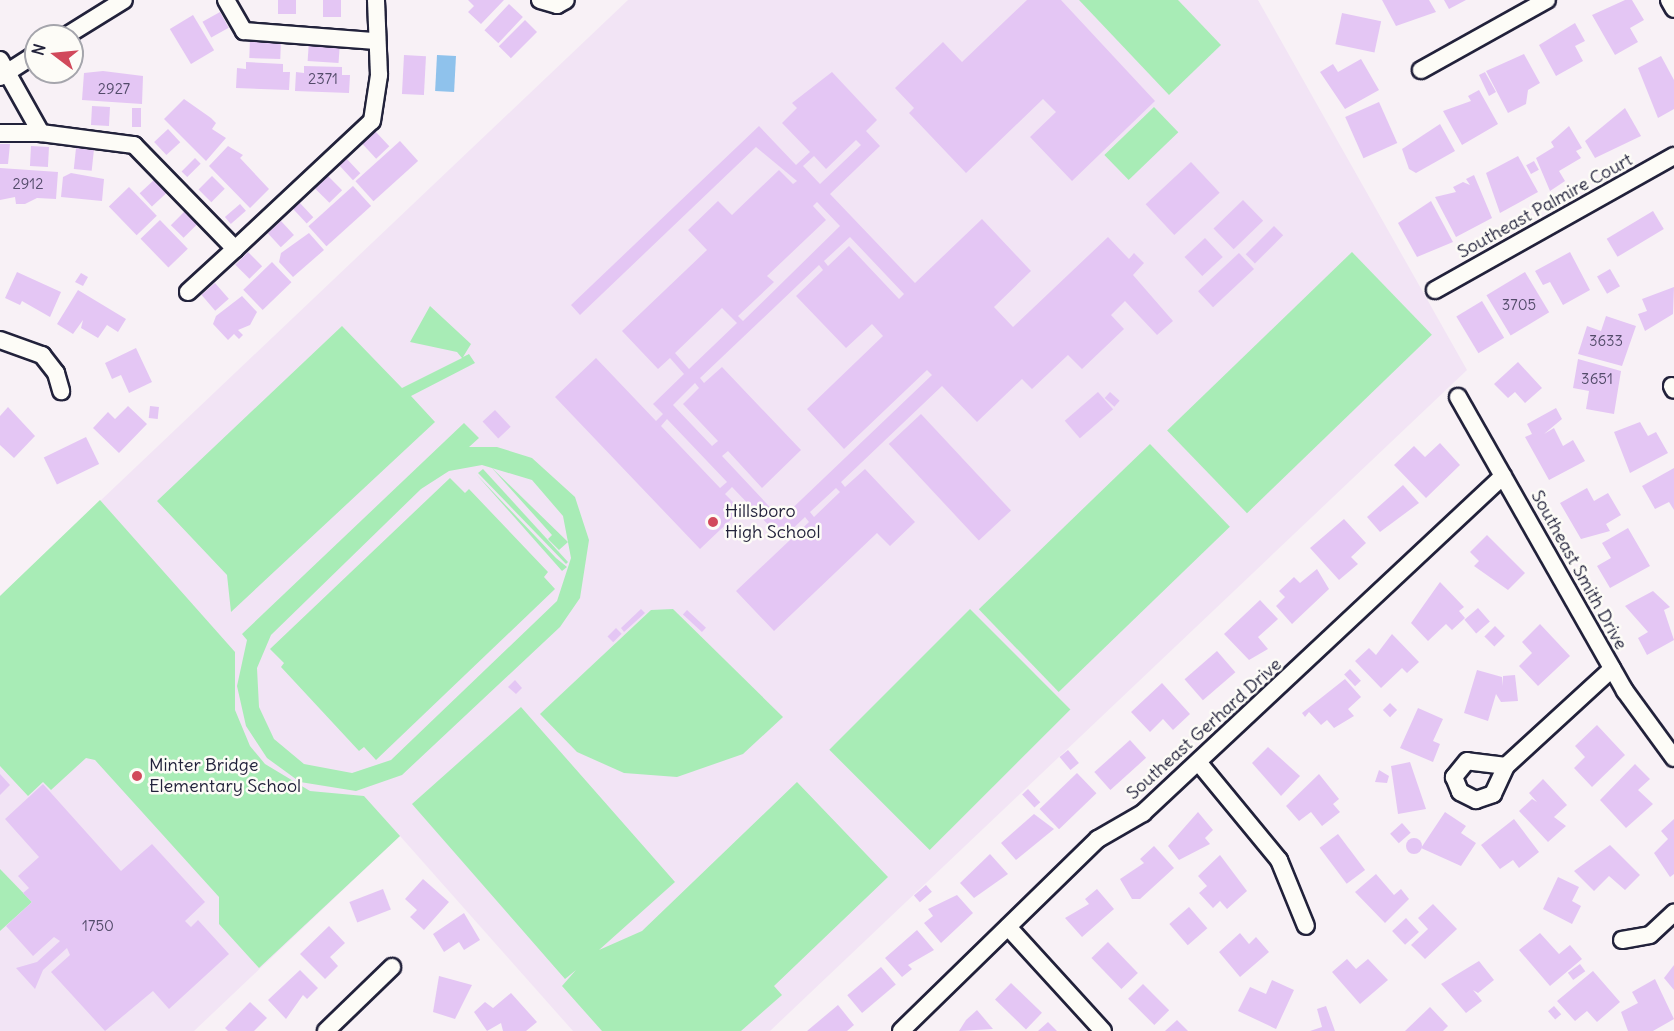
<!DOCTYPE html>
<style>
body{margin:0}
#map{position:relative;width:1674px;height:1031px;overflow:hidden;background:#f8f1f6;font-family:Delius,sans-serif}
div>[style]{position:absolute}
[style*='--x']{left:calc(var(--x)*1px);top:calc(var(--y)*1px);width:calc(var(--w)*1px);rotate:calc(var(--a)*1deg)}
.built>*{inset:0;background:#f2e4f5}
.green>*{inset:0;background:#a8ecb6;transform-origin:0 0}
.water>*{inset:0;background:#8fc2ec;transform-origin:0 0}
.building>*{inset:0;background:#e4c6f4;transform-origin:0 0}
.round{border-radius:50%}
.roads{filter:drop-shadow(2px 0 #22223b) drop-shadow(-2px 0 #22223b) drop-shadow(0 2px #22223b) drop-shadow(0 -2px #22223b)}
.minor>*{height:16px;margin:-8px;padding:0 8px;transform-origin:8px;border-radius:8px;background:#fdfcf7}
.dots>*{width:16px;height:16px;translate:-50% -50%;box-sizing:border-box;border:3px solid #fdfcf7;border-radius:50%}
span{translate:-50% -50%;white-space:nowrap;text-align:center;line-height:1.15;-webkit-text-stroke:5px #fdfcf7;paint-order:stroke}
.number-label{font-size:15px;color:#524b69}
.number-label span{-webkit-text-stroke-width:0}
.street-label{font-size:18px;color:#22223b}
.poi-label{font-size:18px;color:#22223b}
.left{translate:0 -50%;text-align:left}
.north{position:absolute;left:24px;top:24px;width:60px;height:60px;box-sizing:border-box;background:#fdfcf7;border:2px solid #a5a5ac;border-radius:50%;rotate:286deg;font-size:16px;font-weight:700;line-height:24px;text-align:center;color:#22223b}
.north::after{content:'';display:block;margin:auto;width:21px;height:27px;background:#d1495b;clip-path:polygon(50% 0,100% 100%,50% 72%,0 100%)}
</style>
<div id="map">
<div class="built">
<div style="clip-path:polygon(628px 0,1258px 0,1467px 370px,770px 1031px,573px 1031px,400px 836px,194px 1031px,0 1031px,0 596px)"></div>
</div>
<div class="green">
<div style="clip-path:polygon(1079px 0,1178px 0,1221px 45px,1169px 95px)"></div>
<div style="left:1154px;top:107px;width:35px;height:69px;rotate:46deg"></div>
<div style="left:1352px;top:252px;width:115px;height:257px;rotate:46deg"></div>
<div style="clip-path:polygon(430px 306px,471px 344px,463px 357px,469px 354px,475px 363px,411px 396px,435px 422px,231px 612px,227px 575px,157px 501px,342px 326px,402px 388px,462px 358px,457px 352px,410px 342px)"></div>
<div style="clip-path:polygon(evenodd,464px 423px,479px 438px,469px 447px,497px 447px,532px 458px,575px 497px,589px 540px,580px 598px,560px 627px,402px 775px,356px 791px,300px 782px,267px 758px,246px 726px,237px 686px,247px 640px,242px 634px,464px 423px,482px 465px,532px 480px,563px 516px,571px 558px,557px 601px,391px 760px,352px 773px,304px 764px,274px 739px,259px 707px,257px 668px,271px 635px,421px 489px,449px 471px,482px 465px)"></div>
<div style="left:1150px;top:444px;width:115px;height:238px;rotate:46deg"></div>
<div style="clip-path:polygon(491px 467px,568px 542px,559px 550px,548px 539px,552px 535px)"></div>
<div style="clip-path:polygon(483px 469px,568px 562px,566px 564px,478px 473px)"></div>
<div style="clip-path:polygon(476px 474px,556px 558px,567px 567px,562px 571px)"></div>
<div style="clip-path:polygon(450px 478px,465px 493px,469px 489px,548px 572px,544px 577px,555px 589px,376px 760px,364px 747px,359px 751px,281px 667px,284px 663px,270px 649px)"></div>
<div style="clip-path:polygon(100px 500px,235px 652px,235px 710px,250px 746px,265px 764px,310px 791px,364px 796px,400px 836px,259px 968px,219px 924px,219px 897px,95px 760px,86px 758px,51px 790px,43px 782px,28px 796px,0 766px,0 596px)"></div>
<div style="clip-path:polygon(673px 609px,783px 717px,743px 754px,677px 777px,624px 773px,577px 752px,540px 714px,651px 610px)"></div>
<div style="left:970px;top:609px;width:142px;height:199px;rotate:45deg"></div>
<div style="clip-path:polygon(521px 707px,675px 882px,599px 950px,642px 931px,797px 782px,888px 877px,774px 986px,782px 995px,741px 1031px,602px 1031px,562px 986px,576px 970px,565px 979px,412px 804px)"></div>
<div style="clip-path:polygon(0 869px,32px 902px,0 931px)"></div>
</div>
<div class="water">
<div style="left:437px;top:55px;width:19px;height:36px;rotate:3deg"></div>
</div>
<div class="building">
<div style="left:278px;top:0;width:18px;height:14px"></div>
<div style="left:323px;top:0;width:18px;height:17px"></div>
<div style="clip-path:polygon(468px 0,504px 0,481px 24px,468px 12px,474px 6px)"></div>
<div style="clip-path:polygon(1027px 0,1061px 0,1155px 101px,1072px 181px,1030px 137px,1056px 112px,1043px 99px,966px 173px,909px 113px,914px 108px,895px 88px,943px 42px,962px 62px)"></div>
<div style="clip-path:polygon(1382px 0,1429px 0,1436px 12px,1396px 26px)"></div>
<div style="clip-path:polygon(1444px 0,1466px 0,1449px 9px)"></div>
<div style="clip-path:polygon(1625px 0,1632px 0,1644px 20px,1630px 28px,1638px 42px,1615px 55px,1592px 15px)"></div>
<div style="left:509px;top:4px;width:19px;height:36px;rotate:43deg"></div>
<div style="left:220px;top:12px;width:18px;height:20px;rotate:61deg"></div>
<div style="left:1342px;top:13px;width:40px;height:32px;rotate:12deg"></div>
<div style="left:193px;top:15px;width:41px;height:27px;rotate:59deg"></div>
<div style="left:525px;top:20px;width:17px;height:37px;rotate:45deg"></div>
<div style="clip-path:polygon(1575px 23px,1585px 41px,1575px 46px,1583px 61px,1556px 76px,1539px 45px)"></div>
<div style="left:250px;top:38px;width:31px;height:20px;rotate:2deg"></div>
<div style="left:309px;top:41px;width:31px;height:20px;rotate:4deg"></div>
<div style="clip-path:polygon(1524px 54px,1540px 83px,1528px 90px,1526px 104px,1508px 113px,1486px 71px)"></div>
<div style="left:404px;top:55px;width:22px;height:39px;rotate:3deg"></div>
<div style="clip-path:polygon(1661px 56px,1674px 80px,1674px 109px,1658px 118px,1638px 68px)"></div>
<div style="clip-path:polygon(1361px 59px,1379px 90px,1345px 109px,1320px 72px,1333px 64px,1338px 72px)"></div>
<div style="clip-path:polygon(246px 62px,283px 64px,283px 72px,290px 72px,289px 90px,236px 88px,237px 68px,246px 69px)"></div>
<div style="clip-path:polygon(304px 66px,342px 67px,342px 75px,350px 75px,349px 93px,295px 91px,296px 72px,304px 73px)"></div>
<div style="clip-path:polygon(103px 71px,143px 76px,142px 104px,82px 100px,84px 73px)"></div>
<div style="clip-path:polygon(evenodd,832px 72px,877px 120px,866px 131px,880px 146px,830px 194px,915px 283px,982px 219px,1031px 271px,994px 307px,1013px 327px,1108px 237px,1129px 259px,1134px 253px,1144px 263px,1133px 275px,1173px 321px,1157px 335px,1125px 301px,1111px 315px,1124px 329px,1082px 369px,1068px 355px,1032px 389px,1022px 379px,977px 422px,942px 386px,841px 482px,845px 487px,865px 469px,915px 522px,890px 546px,877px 533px,774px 631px,736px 591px,809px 522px,805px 517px,782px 539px,732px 487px,725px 494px,741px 510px,700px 549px,555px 397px,596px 358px,656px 421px,663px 414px,653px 404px,684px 374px,670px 358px,658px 369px,622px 331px,707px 250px,688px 230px,718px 201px,732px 215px,779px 170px,793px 184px,797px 181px,756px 147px,580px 315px,571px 305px,759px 126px,796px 165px,810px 152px,782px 123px,797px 108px,792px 103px,832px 72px,856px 140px,861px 145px,820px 184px,803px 166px,814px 156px,826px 169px,856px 140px,832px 72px,817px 202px,840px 226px,743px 321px,738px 316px,774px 282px,767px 276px,826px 220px,813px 206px,817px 202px,832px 72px,850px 237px,904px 294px,899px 299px,849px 246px,828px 266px,824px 261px,850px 237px,832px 72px,819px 265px,823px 270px,796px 296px,846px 348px,872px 324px,883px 336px,807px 409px,844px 449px,927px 370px,932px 375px,781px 519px,722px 456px,728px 451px,762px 488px,801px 450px,722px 367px,704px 383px,700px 378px,819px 265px,832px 72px,722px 308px,737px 323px,689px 369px,675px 353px,722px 308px,832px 72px,695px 383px,699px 388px,683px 404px,718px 441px,712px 446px,673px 405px,695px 383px,832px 72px,667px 419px,727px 482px,720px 488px,661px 426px,667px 419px,832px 72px,836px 488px,840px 492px,814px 517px,810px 512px,836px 488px)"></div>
<div style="clip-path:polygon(1485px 72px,1496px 92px,1489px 96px,1479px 75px)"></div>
<div style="clip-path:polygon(1479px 90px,1498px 124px,1462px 145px,1443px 111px,1471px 101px,1468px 96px)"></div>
<div style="clip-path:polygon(184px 99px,211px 118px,216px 123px,212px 129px,226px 138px,206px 161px,164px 119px)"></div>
<div style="left:1379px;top:102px;width:45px;height:37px;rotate:66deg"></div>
<div style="left:92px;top:106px;width:18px;height:19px;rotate:3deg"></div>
<div style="left:132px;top:108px;width:9px;height:19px"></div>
<div style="clip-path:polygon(1625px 108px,1641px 136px,1595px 158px,1585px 141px)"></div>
<div style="clip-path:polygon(1440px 124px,1455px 151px,1416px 173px,1409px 169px,1402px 149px)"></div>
<div style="clip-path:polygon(1569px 126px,1582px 148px,1576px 151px,1581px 158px,1559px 171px,1565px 181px,1550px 191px,1536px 158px,1554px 147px,1551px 142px)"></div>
<div style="left:168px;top:129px;width:18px;height:19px;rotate:47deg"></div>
<div style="left:375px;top:131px;width:21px;height:18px;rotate:47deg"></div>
<div style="left:400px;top:141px;width:27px;height:60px;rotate:48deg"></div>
<div style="clip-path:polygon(0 144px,10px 144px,8px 164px,0 164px)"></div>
<div style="left:31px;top:146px;width:18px;height:20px;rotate:3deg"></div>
<div style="clip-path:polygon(228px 146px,243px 155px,240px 158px,269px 189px,250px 208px,209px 166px)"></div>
<div style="left:76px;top:148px;width:18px;height:21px;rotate:6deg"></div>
<div style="clip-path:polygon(1518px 156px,1538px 192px,1500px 213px,1486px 173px)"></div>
<div style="left:195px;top:158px;width:8px;height:19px;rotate:45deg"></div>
<div style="left:346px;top:158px;width:21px;height:10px;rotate:47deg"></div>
<div style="left:1534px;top:161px;width:10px;height:9px;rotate:61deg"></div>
<div style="left:1191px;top:162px;width:42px;height:62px;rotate:47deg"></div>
<div style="clip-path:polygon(0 168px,58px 172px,56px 199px,37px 198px,25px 204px,16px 204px,15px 197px,0 200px)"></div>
<div style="clip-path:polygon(71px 173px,104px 179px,102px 201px,61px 197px,63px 177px)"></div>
<div style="clip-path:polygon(1474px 175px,1492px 218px,1456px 237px,1435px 197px,1456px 192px,1453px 187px,1463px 182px,1470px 185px,1466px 179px)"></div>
<div style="left:212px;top:176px;width:18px;height:19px;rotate:45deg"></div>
<div style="left:328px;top:176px;width:20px;height:18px;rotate:45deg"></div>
<div style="left:155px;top:179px;width:18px;height:21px;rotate:47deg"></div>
<div style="left:353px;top:186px;width:27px;height:60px;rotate:48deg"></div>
<div style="left:129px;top:187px;width:40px;height:28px;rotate:46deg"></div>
<div style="left:1243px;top:200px;width:29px;height:41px;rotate:46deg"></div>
<div style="clip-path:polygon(1431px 201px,1453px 242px,1417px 257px,1398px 223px)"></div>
<div style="left:299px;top:202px;width:21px;height:9px;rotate:47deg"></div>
<div style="left:240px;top:204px;width:9px;height:20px;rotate:49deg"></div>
<div style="left:185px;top:211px;width:18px;height:20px;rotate:45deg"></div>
<div style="left:1653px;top:211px;width:21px;height:54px;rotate:59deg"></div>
<div style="left:160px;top:220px;width:40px;height:27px;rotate:46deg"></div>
<div style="left:281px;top:221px;width:19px;height:18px;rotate:47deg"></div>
<div style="left:1274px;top:226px;width:13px;height:40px;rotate:45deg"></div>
<div style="clip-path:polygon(309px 233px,324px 250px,293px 277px,279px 262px,281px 253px)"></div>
<div style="left:1205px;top:238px;width:26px;height:28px;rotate:47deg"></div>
<div style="left:248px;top:252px;width:20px;height:18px;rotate:45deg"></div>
<div style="clip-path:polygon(1570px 252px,1590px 290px,1563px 305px,1550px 282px,1543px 285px,1535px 271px)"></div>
<div style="left:1239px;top:253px;width:22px;height:56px;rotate:47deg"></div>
<div style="left:272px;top:262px;width:28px;height:40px;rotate:46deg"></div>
<div style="left:1610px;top:269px;width:20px;height:15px;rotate:60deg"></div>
<div style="clip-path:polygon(17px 272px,61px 292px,50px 317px,22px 301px,20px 305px,5px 298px)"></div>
<div style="left:1525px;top:272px;width:47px;height:45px;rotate:59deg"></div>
<div style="clip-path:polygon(81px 273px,88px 277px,83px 286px,75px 282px)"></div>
<div style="left:215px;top:283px;width:21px;height:18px;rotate:49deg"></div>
<div style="clip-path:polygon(1674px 287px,1673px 314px,1645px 331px,1638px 314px,1647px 311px,1642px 299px)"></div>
<div style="clip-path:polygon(78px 290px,126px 319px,118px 332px,107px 325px,98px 338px,81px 328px,83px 320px,73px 334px,57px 324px)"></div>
<div style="clip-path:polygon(242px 296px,257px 312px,250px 325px,238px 330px,243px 335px,239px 339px,234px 334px,228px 340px,213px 324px,216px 316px)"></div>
<div style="left:1482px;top:301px;width:43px;height:30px;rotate:59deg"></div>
<div style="clip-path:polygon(1606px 316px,1636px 326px,1622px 366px,1578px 354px,1587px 326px,1601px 331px)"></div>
<div style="clip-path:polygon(136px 348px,152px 382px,129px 393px,121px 375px,112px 379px,105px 363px)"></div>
<div style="clip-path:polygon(1578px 359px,1621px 371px,1614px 414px,1586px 409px,1589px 391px,1573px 388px)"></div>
<div style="clip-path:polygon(1518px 362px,1542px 388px,1525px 403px,1515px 392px,1508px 398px,1494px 384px)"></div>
<div style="left:1098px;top:392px;width:23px;height:44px;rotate:49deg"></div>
<div style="left:1110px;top:392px;width:13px;height:8px;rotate:42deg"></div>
<div style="clip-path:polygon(128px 406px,147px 424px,119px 453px,93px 428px,108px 412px,115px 419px)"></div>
<div style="left:150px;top:406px;width:9px;height:12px;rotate:6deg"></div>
<div style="clip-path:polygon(8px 407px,35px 436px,14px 458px,0 445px,0 416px)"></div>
<div style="clip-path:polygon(1556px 408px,1562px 419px,1544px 434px,1554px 428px,1563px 446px,1573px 440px,1585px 461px,1549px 480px,1525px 437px,1532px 434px,1527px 424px)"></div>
<div style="left:495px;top:410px;width:23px;height:17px;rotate:47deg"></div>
<div style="left:921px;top:414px;width:132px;height:44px;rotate:47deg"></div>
<div style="clip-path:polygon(1640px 422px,1648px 436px,1656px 432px,1668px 453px,1630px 473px,1614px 432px)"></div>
<div style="left:86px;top:437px;width:30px;height:47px;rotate:64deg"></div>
<div style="clip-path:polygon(1440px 443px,1460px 465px,1426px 498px,1394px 465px,1414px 446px,1425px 457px)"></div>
<div style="clip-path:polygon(1674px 468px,1674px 510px,1669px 502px,1655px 509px,1642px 486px)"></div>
<div style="clip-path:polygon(1403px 485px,1419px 503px,1380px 532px,1367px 517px)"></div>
<div style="clip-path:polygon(1587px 488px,1594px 501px,1608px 493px,1621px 515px,1606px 524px,1610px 531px,1581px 539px,1560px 503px)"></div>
<div style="clip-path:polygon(1344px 519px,1366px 543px,1351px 557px,1358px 564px,1339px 580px,1310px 548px)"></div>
<div style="clip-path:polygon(1628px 528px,1650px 566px,1610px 588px,1597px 566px,1611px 558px,1602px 543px)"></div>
<div style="clip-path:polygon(1487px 535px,1525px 573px,1508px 590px,1474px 566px,1479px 561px,1470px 552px)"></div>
<div style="clip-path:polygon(1317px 569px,1329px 589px,1292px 624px,1276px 606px,1285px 597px,1279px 591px,1294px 577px,1300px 583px)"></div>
<div style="clip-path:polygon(1440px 582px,1464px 607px,1459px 611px,1465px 618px,1452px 630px,1446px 624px,1428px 641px,1411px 623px)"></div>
<div style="clip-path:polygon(1653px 591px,1670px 607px,1664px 610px,1674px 640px,1647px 655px,1638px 638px,1648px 632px,1625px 606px)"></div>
<div style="clip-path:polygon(1260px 600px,1278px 619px,1258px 637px,1268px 649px,1249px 660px,1224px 634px)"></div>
<div style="left:1478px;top:608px;width:18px;height:18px;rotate:49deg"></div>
<div style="clip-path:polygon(641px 609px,645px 613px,624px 632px,621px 628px)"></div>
<div style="left:687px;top:610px;width:26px;height:6px;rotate:43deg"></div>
<div style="clip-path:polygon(1540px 624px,1570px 656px,1538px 686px,1519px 666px,1532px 653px,1522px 642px)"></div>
<div style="left:1495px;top:626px;width:14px;height:15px;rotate:45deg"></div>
<div style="left:616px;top:628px;width:8px;height:12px;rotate:45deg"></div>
<div style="clip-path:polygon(1392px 634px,1419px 662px,1407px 673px,1402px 668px,1381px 688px,1355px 661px,1369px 648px,1376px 655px)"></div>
<div style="left:1217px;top:651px;width:28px;height:43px;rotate:49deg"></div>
<div style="left:1350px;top:669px;width:16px;height:8px;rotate:47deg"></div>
<div style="clip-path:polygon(1477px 670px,1502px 677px,1503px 686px,1503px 676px,1515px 675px,1518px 701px,1501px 702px,1496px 694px,1488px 721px,1464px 713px)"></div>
<div style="clip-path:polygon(1345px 679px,1361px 697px,1348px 709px,1354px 716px,1334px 728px,1327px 720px,1321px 725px,1309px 712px,1305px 717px,1302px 713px)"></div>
<div style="clip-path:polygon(515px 680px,522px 688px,516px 694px,508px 687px)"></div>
<div style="clip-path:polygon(1162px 683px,1190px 714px,1173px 730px,1163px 719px,1150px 732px,1131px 712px)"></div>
<div style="left:1390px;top:703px;width:10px;height:10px;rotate:45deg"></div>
<div style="clip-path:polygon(1418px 708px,1443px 719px,1433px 741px,1440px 744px,1433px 762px,1400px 748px)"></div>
<div style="clip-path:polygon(1597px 725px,1625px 755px,1592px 787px,1574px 768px,1585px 757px,1575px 746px)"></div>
<div style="left:1130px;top:740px;width:24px;height:48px;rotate:48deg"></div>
<div style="clip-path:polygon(1268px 747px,1300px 776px,1281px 796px,1252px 763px)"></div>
<div style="left:1068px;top:750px;width:17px;height:11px;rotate:50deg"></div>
<div style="clip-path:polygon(1410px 762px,1426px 809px,1398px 814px,1391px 766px)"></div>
<div style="clip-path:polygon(1635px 764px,1650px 779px,1638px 790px,1653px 804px,1626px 828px,1600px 800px)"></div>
<div style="clip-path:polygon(1379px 770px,1389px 776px,1387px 783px,1375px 782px)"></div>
<div style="left:1077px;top:773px;width:28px;height:52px;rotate:46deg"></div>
<div style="clip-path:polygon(0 774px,10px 785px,0 795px)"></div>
<div style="clip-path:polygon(1319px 774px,1339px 799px,1333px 804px,1340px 812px,1322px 826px,1311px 812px,1299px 821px,1286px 806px)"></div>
<div style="clip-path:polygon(1543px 779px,1567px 805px,1554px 817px,1566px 826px,1548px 842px,1519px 811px,1532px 799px,1537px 802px,1529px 793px)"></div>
<div style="clip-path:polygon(43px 784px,121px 871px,152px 844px,205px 902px,185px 921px,191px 927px,198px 920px,229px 954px,169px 1009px,153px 991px,105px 1031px,51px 972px,70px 955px,67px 948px,43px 970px,35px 989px,16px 968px,37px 962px,60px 941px,54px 937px,33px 956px,6px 926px,32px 902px,23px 893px,29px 888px,18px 876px,39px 857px,5px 819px)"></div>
<div style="left:1028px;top:789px;width:18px;height:8px;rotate:47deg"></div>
<div style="clip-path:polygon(1198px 812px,1213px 830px,1205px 838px,1210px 844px,1179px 860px,1168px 846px)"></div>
<div style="clip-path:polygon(1445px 812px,1466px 826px,1461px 833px,1476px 843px,1461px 866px,1421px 848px)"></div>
<div style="clip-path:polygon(1034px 814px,1054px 829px,1016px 860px,1001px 843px)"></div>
<div style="clip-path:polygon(1514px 819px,1539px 852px,1519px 868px,1513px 860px,1500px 869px,1481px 845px)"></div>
<div style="clip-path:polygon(1674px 819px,1674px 874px,1670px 877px,1654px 853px,1668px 839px,1661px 831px)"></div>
<div style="left:1402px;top:823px;width:13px;height:16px;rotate:48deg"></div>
<div style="left:1338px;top:834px;width:45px;height:23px;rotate:53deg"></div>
<div class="round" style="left:1406px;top:838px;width:16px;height:16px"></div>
<div style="clip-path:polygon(1610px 845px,1640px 875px,1625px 890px,1609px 876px,1594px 891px,1574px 871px)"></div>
<div style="clip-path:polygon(1154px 846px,1174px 868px,1140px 899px,1132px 899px,1120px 879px,1144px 863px,1140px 859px)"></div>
<div style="clip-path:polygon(990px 854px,1008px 874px,974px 898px,960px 883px)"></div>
<div style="clip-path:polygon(1220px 855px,1247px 891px,1227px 909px,1220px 901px,1213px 908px,1199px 893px,1207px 886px,1198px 876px)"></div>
<div style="clip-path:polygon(1376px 874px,1394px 895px,1401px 889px,1409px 899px,1385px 923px,1355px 892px)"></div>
<div style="clip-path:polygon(1558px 877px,1579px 887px,1572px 901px,1581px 906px,1572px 924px,1543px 909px)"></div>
<div style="clip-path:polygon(423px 879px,449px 902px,424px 930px,410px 917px,417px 910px,405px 899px)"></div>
<div style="left:926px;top:885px;width:9px;height:16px;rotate:49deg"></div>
<div style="left:383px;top:889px;width:22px;height:36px;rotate:69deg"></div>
<div style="clip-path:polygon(1097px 889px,1114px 909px,1082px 937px,1065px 918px,1089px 904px,1085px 899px)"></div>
<div style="clip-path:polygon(957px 895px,973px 913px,941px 943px,924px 923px,933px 916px,928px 909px)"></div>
<div style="clip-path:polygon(1433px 904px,1457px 929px,1425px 959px,1411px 945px,1428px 929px,1418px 918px)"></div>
<div style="left:1189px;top:907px;width:28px;height:26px;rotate:49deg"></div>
<div style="clip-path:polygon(464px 913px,480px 940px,464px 950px,459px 942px,444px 952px,433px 934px)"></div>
<div style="left:1406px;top:918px;width:19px;height:19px;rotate:47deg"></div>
<div style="clip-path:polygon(329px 926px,345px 943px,330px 957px,338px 966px,325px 979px,300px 954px)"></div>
<div style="clip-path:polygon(917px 930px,934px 950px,908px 965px,912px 969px,902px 977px,885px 958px)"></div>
<div style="clip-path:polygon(1240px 933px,1249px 944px,1256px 937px,1269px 952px,1240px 977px,1219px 952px)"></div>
<div style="clip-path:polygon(1540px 933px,1559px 954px,1570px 945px,1582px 959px,1550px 986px,1519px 950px)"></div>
<div style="left:1108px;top:942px;width:43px;height:23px;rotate:46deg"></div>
<div style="clip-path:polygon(1347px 959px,1356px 969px,1368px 959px,1388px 980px,1360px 1004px,1332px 972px)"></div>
<div style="clip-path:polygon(1479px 961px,1494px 980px,1478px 993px,1473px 990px,1482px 1001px,1466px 1013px,1441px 984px)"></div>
<div style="left:1580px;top:964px;width:9px;height:15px;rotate:54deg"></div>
<div style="clip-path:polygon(1674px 965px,1674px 990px,1664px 978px)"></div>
<div style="left:881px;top:967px;width:23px;height:44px;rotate:50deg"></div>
<div style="clip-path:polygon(300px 970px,318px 988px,307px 999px,303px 995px,286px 1019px,268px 1000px)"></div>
<div style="clip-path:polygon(1593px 971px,1620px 1002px,1597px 1022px,1587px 1011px,1575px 1021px,1557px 1001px)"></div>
<div style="clip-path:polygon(439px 976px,472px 985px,455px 1019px,433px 1012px)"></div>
<div style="clip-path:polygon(1655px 979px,1674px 1019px,1653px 1031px,1628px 1031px,1621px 1012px,1638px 1003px,1632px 992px)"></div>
<div style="clip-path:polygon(1272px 980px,1294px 990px,1276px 1029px,1238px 1011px,1250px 987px,1266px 994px)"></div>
<div style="left:1011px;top:983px;width:43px;height:23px;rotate:44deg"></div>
<div style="left:1143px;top:984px;width:37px;height:21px;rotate:45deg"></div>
<div style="clip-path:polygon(511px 993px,537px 1022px,526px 1031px,503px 1031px,501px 1023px,487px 1031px,474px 1012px,485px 1002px,493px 1008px)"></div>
<div style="clip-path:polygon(250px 1002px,267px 1018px,254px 1031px,228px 1031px,225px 1028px)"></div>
<div style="clip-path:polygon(838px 1005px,854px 1025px,847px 1031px,807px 1031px)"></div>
<div style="clip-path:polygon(1326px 1006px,1335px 1031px,1310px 1031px,1322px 1027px,1317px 1009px)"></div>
<div style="left:1554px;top:1006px;width:11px;height:8px;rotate:49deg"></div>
<div style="clip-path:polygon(1430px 1007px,1448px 1026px,1443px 1031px,1405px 1031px)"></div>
<div style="clip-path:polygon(977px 1010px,993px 1029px,959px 1031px,966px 1020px)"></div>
<div style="clip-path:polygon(1177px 1020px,1188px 1031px,1165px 1031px)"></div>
<div style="clip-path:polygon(1048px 1022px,1057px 1031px,1038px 1031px)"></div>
</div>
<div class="roads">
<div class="minor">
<div style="--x:226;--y:0;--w:36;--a:60"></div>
<div style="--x:244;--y:31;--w:129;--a:4.4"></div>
<div style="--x:540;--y:0;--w:18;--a:16"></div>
<div style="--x:557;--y:5;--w:10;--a:-29"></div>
<div style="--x:1669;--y:0;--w:10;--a:61"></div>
<div style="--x:66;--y:36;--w:68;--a:-31.8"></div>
<div style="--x:0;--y:60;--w:84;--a:60.7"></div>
<div style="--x:41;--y:133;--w:94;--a:7.4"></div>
<div style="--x:134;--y:145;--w:145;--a:45.8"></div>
<div style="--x:235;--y:249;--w:187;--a:-43.1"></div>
<div style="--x:372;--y:121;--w:47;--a:-81.3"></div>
<div style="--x:379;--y:75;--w:75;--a:-92.3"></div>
<div style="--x:1421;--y:70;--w:144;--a:-29.1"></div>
<div style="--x:0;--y:77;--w:43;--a:-32.6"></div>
<div style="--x:0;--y:133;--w:41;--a:0"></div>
<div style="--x:1435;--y:290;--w:274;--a:-29.3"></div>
<div style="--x:188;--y:292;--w:64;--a:-42.5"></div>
<div style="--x:0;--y:340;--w:45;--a:19.7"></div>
<div style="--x:42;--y:355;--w:23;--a:52"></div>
<div style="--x:56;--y:373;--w:19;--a:74"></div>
<div style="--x:1672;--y:386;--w:4;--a:63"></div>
<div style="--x:1458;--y:397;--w:338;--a:60.4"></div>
<div style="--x:1625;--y:691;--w:83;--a:53.8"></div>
<div style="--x:1199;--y:763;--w:126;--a:50.5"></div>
<div style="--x:1279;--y:860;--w:71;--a:67.8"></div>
<div style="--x:1506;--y:766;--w:39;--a:-173"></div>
<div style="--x:1467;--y:761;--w:21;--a:129"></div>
<div style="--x:1454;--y:777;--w:16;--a:68"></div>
<div style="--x:1460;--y:792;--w:18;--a:27"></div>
<div style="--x:1476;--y:800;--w:18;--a:-19"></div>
<div style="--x:1493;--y:794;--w:31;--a:-65"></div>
<div style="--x:1506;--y:766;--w:144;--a:-42.5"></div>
<div style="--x:1008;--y:927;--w:141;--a:47.6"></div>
<div style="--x:1622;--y:940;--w:28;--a:-10"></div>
<div style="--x:1650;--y:935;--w:33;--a:-43"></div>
<div style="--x:326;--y:1031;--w:92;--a:-44.1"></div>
<div style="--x:901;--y:1031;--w:275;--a:-44.3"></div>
<div style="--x:1098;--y:839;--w:52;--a:-30"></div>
<div style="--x:1143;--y:813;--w:493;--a:-43.1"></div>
</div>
</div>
<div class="dots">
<div style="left:713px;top:522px;background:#d1495b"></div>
<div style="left:137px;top:776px;background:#d1495b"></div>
</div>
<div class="number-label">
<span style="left:323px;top:79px">2371</span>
<span style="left:114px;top:89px">2927</span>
<span style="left:28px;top:184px">2912</span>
<span style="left:1519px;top:305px">3705</span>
<span style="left:1606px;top:341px">3633</span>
<span style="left:1597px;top:379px">3651</span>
<span style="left:98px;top:926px">1750</span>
</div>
<div class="street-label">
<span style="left:1545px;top:206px;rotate:-29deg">Southeast Palmire Court</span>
<span style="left:1579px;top:570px;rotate:61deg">Southeast Smith Drive</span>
<span style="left:1204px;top:729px;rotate:-42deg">Southeast Gerhard Drive</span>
</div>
<div class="poi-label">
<span class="left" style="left:725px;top:522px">Hillsboro<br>High School</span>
<span class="left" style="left:149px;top:776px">Minter Bridge<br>Elementary School</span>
</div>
<div class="north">N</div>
</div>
